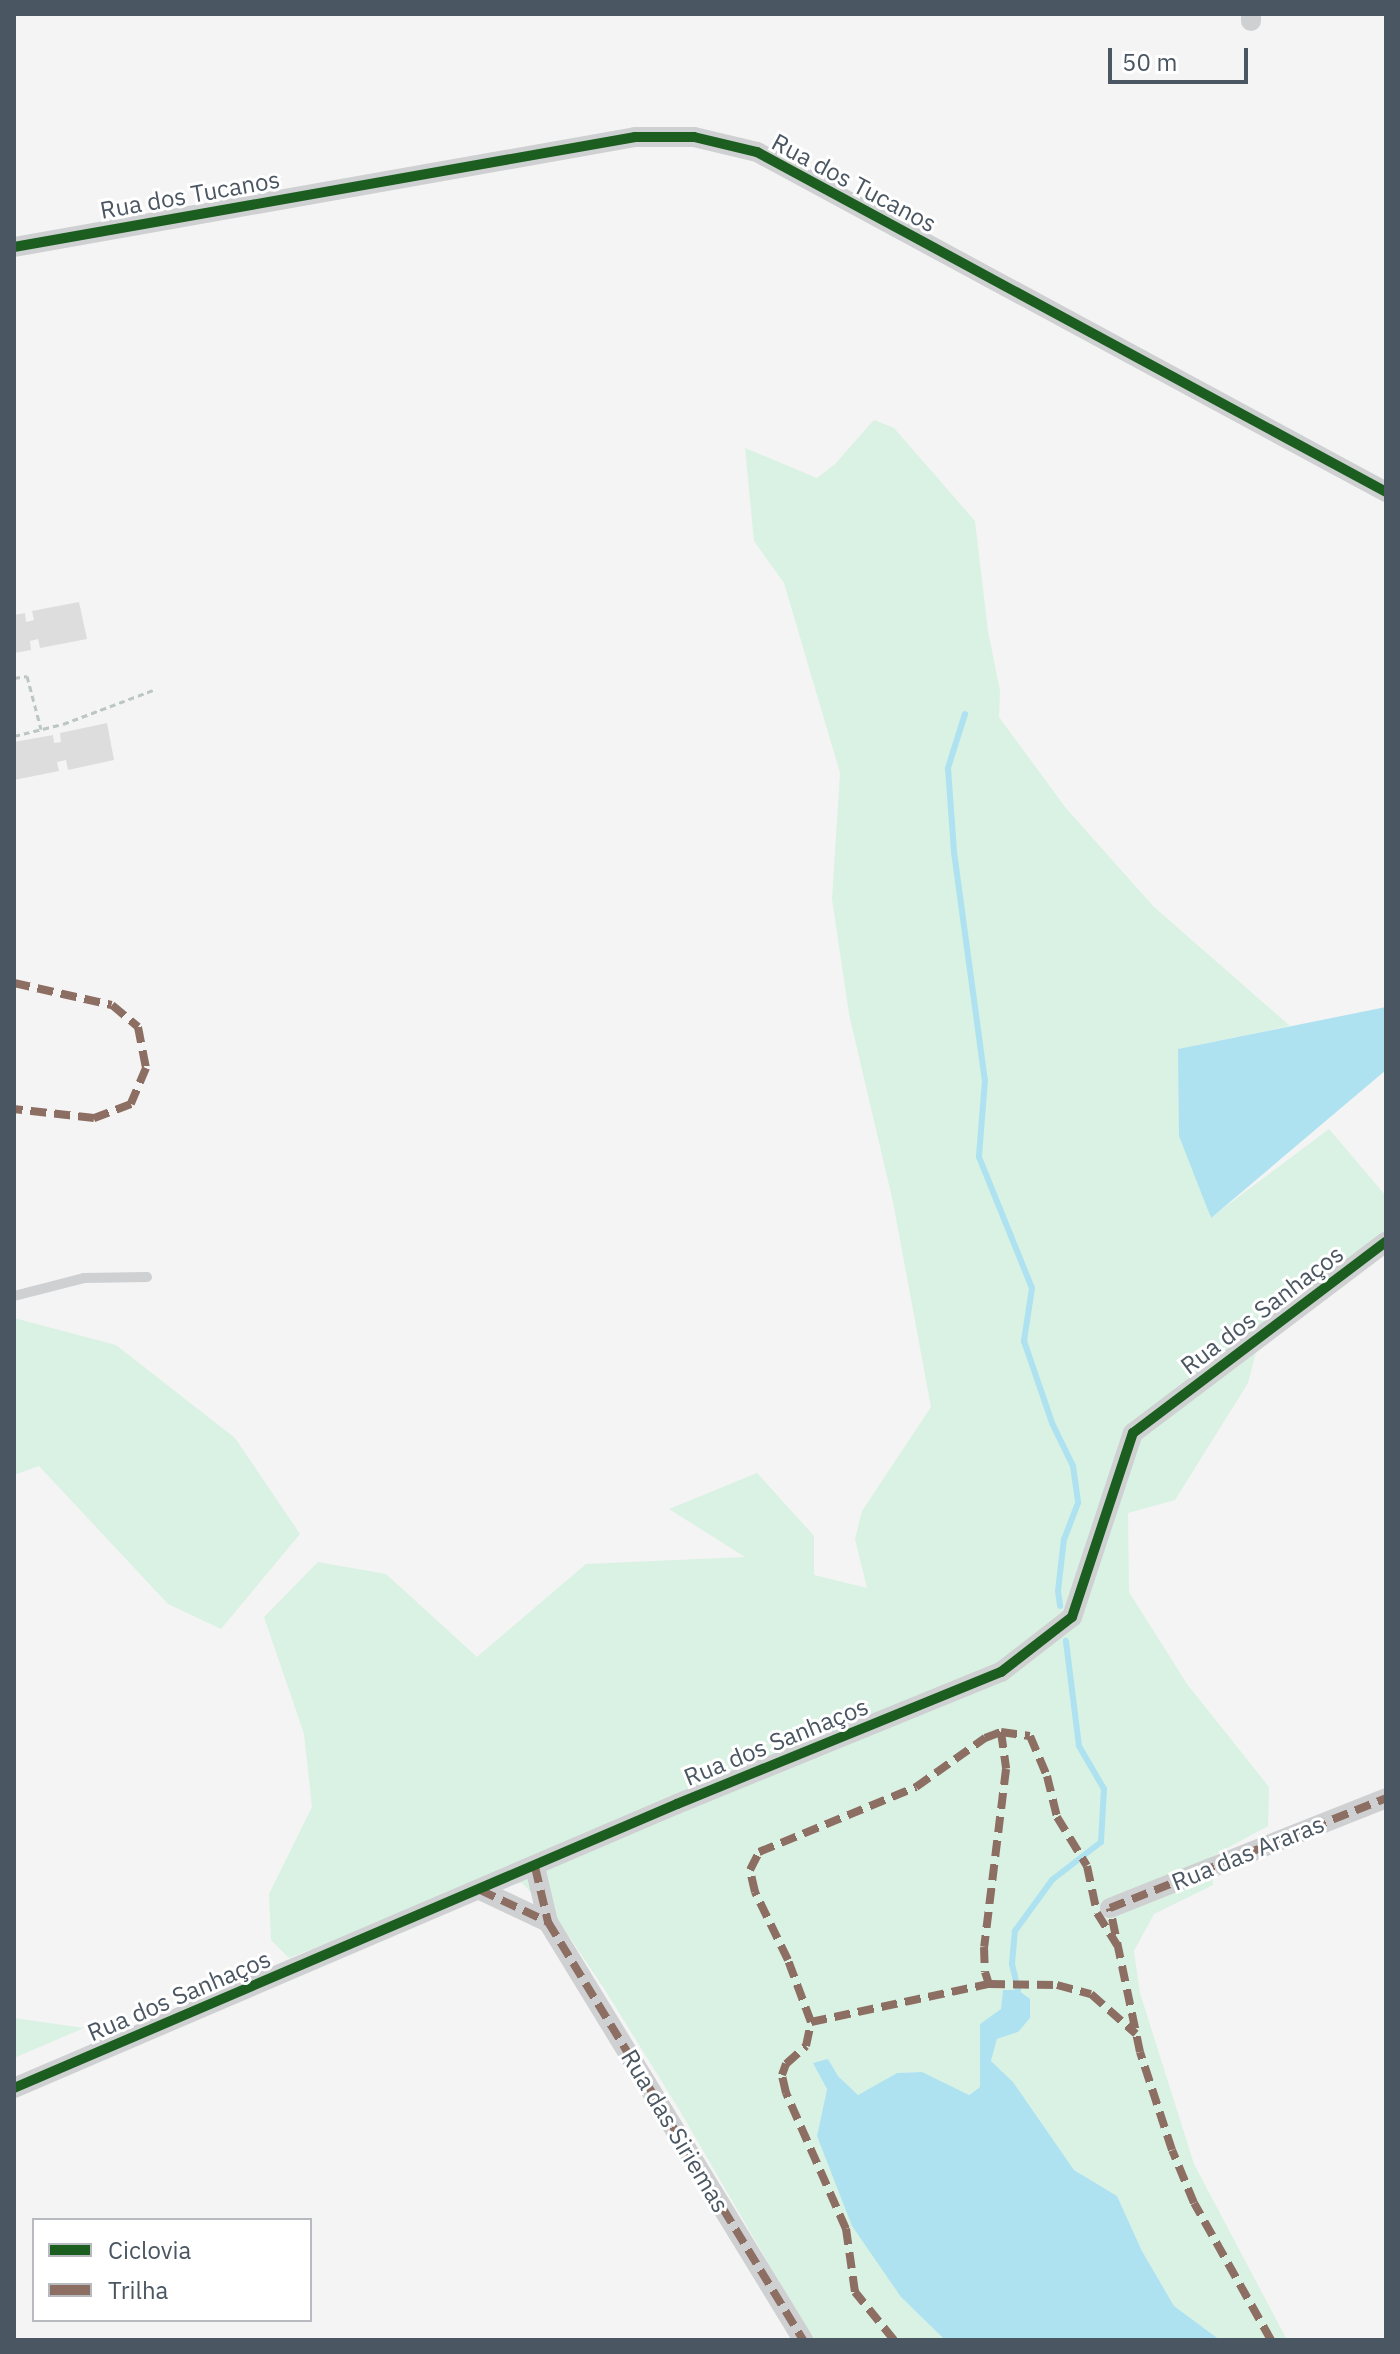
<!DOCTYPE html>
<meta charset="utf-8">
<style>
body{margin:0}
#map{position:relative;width:1400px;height:2354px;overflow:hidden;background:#f4f4f4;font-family:"IBM Plex Sans",sans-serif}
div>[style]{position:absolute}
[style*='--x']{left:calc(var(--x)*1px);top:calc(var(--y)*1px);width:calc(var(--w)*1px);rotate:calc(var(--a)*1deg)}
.green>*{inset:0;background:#d9f2e3}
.water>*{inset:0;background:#aee2f0}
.stream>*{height:6px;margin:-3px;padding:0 3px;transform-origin:3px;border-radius:3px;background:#aee2f0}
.building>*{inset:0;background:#ddddde}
.path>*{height:3px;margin-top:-1.5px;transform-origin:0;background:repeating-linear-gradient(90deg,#bcc7c4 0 6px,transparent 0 10px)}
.lane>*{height:10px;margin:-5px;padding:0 5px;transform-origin:5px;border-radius:5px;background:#ced0d2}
.street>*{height:20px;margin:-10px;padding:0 10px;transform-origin:10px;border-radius:10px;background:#ced0d2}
.quiet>*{height:8px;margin-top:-4px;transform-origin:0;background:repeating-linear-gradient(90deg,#8d6e63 0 16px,transparent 0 24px)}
.cycleway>*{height:10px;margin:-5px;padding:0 5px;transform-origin:5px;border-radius:5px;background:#1b5e20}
span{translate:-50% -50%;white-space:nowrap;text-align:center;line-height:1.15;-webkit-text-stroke:6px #fff;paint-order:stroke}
.street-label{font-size:24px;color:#4a5661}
.frame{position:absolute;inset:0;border:16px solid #4a5661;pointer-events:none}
.legend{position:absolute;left:32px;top:2218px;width:280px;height:104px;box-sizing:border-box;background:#fff;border:2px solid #b7bbc0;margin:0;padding:10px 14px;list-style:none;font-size:24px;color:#4a5661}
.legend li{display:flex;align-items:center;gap:16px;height:40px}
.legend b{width:40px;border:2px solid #b7bbc0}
.scale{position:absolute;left:1108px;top:48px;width:140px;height:36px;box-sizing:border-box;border:4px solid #4a5661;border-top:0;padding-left:10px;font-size:24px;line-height:28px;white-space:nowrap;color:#4a5661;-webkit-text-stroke:6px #fff;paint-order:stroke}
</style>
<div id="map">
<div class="green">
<div style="clip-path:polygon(874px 420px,894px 428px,975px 521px,988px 631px,1000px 691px,999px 717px,1065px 807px,1154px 907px,1290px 1026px,1178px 1049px,1210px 1218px,1329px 1129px,1386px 1196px,1386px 1233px,1263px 1325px,1248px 1383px,1175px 1500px,1128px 1513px,1129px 1592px,1187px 1684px,1269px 1787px,1268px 1826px,1211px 1857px,1213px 1885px,1154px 1914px,1134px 1951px,1140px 1993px,1194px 2164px,1287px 2340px,1220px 2340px,1174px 2306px,1142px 2251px,1117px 2196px,1074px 2170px,1013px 2082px,991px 2061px,997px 2039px,1018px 2032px,1003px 1991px,1002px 2009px,980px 2024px,980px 2087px,968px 2095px,921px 2072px,897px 2073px,858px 2095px,838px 2076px,828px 2059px,827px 2088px,817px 2137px,901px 2297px,945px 2340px,813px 2340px,680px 2111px,605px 1990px,560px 1923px,522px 1883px,469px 1888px,289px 1958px,271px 1940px,269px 1894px,312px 1807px,304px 1734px,264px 1617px,318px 1562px,386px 1574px,477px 1657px,586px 1564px,745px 1557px,669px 1509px,757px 1473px,814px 1536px,814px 1575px,867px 1588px,855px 1539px,862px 1511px,931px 1407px,893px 1202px,849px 1014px,832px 899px,840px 773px,784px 583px,754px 541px,745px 448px,817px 478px,835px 464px)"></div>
<div style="clip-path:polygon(14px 1318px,116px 1345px,235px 1438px,300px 1534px,221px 1629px,168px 1604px,39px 1466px,14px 1475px)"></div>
<div style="clip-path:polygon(14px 2018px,84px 2028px,14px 2058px)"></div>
</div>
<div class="water">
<div style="clip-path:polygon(1386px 1007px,1386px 1070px,1211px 1218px,1179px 1136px,1178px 1049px)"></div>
<div style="clip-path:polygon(1003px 1990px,1018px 1990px,1030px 1999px,1030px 2018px,1018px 2032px,997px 2039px,991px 2061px,1013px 2082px,1074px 2170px,1117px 2196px,1142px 2251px,1174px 2306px,1220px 2340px,945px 2340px,901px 2297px,852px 2226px,817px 2136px,827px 2089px,813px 2063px,828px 2059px,838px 2076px,858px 2095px,897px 2073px,922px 2072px,969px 2095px,980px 2087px,980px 2024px,1001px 2009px)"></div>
</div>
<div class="stream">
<div style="--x:965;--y:714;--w:57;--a:107.5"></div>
<div style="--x:948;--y:768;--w:84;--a:85.9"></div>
<div style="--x:954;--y:852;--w:230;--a:82.3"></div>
<div style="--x:985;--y:1080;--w:77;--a:94.5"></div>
<div style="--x:979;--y:1157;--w:141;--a:68"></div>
<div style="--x:1032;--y:1288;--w:54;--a:98.6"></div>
<div style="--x:1024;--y:1341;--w:87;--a:71.1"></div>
<div style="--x:1052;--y:1423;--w:48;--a:64"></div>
<div style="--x:1073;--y:1466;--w:37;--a:82"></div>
<div style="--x:1078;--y:1503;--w:39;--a:111"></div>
<div style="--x:1064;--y:1539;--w:52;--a:96.6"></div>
<div style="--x:1058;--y:1591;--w:15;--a:82"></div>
<div style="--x:1018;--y:1990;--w:27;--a:-103"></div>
<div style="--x:1012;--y:1964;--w:33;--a:-85"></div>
<div style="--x:1015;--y:1931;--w:63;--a:-54"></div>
<div style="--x:1052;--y:1880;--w:62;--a:-37.8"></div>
<div style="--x:1101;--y:1842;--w:53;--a:-86.8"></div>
<div style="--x:1104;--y:1789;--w:50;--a:-120.2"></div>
<div style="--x:1079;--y:1746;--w:106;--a:-97.1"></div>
</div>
<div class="building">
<div style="clip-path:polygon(79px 602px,87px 639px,40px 648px,38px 639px,30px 641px,31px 650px,14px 653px,14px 615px,25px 613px,26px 622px,34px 620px,32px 611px)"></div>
<div style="clip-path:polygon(107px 723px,114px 760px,68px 770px,66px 760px,57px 762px,59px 771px,14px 780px,14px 742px,53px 735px,54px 743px,61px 742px,60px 733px)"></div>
</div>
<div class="path">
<div style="--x:14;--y:678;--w:13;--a:-9"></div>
<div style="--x:27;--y:676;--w:55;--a:75.2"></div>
<div style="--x:14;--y:736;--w:50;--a:-13.8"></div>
<div style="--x:63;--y:724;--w:96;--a:-20.7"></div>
</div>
<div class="lane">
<div style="--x:14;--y:1296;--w:72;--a:-14.4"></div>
<div style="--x:84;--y:1278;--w:63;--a:-0.9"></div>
</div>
<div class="street">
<div style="--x:1251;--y:14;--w:7;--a:90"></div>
<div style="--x:14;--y:247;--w:631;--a:-10.04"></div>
<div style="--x:635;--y:137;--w:59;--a:0"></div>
<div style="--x:694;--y:137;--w:65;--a:13.4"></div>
<div style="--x:757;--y:152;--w:715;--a:28.39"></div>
<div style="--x:535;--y:1867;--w:57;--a:76.7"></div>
<div style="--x:548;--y:1922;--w:490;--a:58.6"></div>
<div style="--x:480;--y:1890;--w:75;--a:25.2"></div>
<div style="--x:1110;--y:1908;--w:297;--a:-21.7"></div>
<div style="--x:14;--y:2088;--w:721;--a:-23.19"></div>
<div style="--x:677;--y:1804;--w:350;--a:-22.2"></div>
<div style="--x:1001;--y:1672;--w:90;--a:-37.8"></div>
<div style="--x:1072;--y:1617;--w:194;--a:-71.7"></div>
<div style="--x:1133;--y:1433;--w:317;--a:-37.1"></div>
</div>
<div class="quiet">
<div style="--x:14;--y:983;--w:100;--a:12.7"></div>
<div style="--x:112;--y:1005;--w:34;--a:40"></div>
<div style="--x:138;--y:1027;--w:42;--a:79"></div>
<div style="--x:146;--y:1068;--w:39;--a:113"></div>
<div style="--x:131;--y:1104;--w:40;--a:159"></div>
<div style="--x:94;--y:1118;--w:81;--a:-173.6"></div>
<div style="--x:1001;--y:1732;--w:37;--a:82"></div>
<div style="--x:1006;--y:1769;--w:179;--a:97"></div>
<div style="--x:984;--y:1947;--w:25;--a:88"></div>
<div style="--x:985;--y:1972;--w:13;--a:72"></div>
<div style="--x:989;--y:1984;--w:68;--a:0.8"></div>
<div style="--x:1057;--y:1985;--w:35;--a:15"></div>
<div style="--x:1091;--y:1994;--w:60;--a:41.6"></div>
<div style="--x:535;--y:1867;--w:57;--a:76.7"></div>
<div style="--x:548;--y:1922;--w:490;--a:58.6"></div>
<div style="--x:480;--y:1890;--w:75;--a:25.2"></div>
<div style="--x:811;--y:2022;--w:182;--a:-12.1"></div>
<div style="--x:894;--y:2340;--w:62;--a:-129.1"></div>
<div style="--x:855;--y:2292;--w:64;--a:-98.1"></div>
<div style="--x:846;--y:2229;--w:149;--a:-113.8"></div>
<div style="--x:786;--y:2093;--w:18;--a:-103"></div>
<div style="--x:782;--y:2075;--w:12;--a:-70"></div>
<div style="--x:786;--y:2064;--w:27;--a:-42"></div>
<div style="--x:806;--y:2046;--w:25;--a:-78"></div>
<div style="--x:811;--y:2022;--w:66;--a:-110.4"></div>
<div style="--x:788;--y:1960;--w:76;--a:-115.9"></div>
<div style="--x:755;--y:1892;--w:23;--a:-103"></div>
<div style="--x:750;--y:1870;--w:20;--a:-63"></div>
<div style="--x:759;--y:1852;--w:170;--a:-22.5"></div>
<div style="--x:916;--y:1787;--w:85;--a:-35.4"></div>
<div style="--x:985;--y:1738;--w:17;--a:-21"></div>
<div style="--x:1001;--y:1732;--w:29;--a:8"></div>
<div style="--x:1030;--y:1736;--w:43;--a:67"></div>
<div style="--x:1047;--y:1776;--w:42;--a:76.3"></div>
<div style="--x:1057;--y:1817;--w:57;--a:58.5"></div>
<div style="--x:1087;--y:1866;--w:48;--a:78"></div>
<div style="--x:1097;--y:1913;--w:38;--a:58"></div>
<div style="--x:1271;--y:2340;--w:157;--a:-119.3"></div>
<div style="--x:1194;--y:2203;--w:57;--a:-112.5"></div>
<div style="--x:1172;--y:2150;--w:103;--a:-108.1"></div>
<div style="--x:1140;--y:2052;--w:147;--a:-101.8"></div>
<div style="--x:1110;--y:1908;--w:297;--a:-21.7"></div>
</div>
<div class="cycleway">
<div style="--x:14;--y:247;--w:631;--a:-10.04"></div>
<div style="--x:635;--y:137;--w:59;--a:0"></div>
<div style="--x:694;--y:137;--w:65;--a:13.4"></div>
<div style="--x:757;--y:152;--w:715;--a:28.39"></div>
<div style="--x:14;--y:2088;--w:721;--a:-23.19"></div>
<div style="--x:677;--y:1804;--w:350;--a:-22.2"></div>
<div style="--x:1001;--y:1672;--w:90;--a:-37.8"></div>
<div style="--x:1072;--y:1617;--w:194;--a:-71.7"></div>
<div style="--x:1133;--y:1433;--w:317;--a:-37.1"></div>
</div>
<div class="street-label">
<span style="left:854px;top:183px;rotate:28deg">Rua dos Tucanos</span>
<span style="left:190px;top:195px;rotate:-10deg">Rua dos Tucanos</span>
<span style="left:1262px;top:1310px;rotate:-37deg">Rua dos Sanhaços</span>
<span style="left:776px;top:1742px;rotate:-22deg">Rua dos Sanhaços</span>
<span style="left:1248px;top:1853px;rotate:-22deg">Rua das Araras</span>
<span style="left:179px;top:1996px;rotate:-23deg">Rua dos Sanhaços</span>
<span style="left:675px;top:2131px;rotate:59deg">Rua das Siriemas</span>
</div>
<div class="frame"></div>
<ul class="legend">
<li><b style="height:10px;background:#1b5e20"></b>Ciclovia</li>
<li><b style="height:10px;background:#8d6e63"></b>Trilha</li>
</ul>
<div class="scale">50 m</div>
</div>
